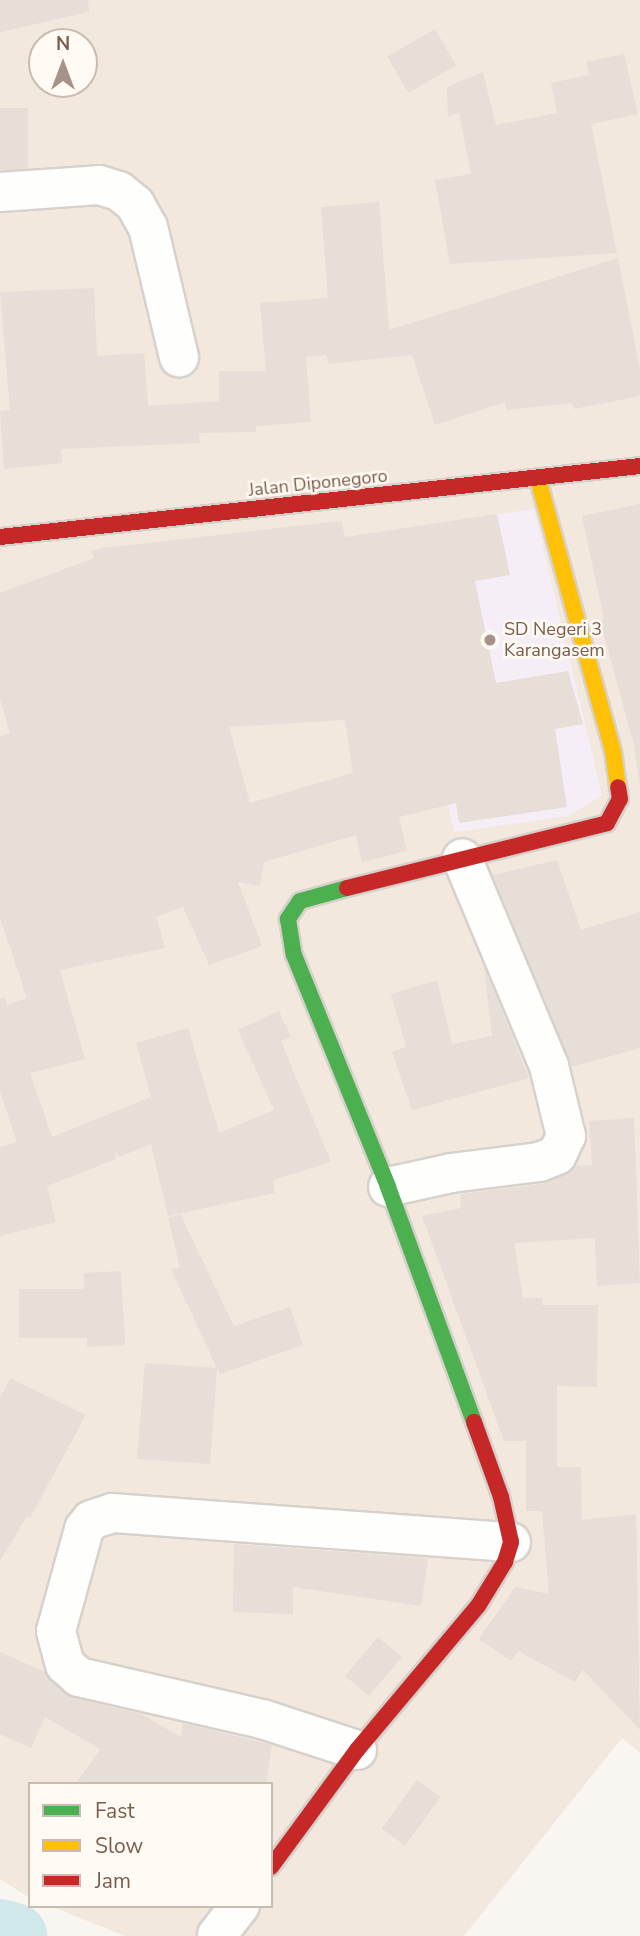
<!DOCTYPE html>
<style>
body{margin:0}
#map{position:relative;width:640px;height:1936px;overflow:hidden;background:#f9f5f0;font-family:"Nunito Sans",sans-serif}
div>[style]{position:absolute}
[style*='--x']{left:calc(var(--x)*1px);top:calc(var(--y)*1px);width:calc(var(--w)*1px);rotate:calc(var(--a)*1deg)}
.residential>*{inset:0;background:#f2e8de}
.education>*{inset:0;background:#f6eef6}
.river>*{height:66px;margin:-33px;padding:0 33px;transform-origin:33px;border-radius:33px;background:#d0e8ea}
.building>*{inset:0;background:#e6ded7;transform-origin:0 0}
.roads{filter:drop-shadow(2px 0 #d7d1cb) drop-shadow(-2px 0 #d7d1cb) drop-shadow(0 2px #d7d1cb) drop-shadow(0 -2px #d7d1cb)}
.street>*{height:38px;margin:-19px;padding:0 19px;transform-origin:19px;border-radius:19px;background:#fefefd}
.fast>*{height:16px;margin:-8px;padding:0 8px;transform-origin:8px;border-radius:8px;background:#4caf50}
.slow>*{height:16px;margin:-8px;padding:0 8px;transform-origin:8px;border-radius:8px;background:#ffc107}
.jam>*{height:16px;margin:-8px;padding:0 8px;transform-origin:8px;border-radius:8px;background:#c62828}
.dots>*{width:19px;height:19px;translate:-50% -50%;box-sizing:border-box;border:4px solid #fffaf3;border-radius:50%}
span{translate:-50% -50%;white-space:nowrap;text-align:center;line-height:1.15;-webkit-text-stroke:5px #fffaf3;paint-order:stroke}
.street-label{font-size:18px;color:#7a5c4d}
.poi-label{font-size:18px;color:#7a5c4d}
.left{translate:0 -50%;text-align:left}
.legend{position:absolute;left:28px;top:1782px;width:245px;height:126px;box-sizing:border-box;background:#fffaf3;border:2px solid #cabbb1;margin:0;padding:9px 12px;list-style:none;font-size:21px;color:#7a5c4d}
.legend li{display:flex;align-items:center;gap:14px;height:35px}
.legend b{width:35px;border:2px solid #cabbb1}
.north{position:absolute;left:28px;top:28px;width:70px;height:70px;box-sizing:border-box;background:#fffaf3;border:2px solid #cabbb1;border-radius:50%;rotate:0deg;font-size:19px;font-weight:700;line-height:28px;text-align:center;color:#7a5c4d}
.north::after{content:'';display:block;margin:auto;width:24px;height:32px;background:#a69286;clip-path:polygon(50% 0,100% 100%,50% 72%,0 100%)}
</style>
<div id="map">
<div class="residential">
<div style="clip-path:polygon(evenodd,0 0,640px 0,640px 1753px,622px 1738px,464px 1936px,125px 1936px,50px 1906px,271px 1906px,271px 1784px,30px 1784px,30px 1898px,0 1879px,0 0,42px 42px,84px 42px,84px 84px,42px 84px,42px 42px)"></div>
</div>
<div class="education">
<div style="clip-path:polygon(534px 509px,602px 795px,569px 816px,454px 832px,392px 530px)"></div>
</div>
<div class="river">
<div style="--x:0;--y:1932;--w:15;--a:16"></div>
</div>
<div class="building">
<div style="clip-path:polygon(0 0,88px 0,89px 12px,0 32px)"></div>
<div style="left:435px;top:29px;width:42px;height:55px;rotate:60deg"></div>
<div style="clip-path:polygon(624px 54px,638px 114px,591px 124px,617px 253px,450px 264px,435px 180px,471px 174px,459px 113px,448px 116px,447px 87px,483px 72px,496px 125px,557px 113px,551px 83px,589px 75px,586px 62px)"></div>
<div style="left:0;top:108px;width:28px;height:62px"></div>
<div style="clip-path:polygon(379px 202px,389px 330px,618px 258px,640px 370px,640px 396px,574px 409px,572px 403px,506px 410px,505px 402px,435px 425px,412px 355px,329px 364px,326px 355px,306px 357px,311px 422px,256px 426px,256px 432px,199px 433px,200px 443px,61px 449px,62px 463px,4px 469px,0 411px,10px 410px,0 292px,94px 288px,97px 356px,144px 353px,148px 406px,219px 401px,219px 371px,266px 371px,260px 303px,328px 298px,321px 207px)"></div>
<div style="clip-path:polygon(640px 504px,640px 785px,634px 745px,600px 621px,604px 619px,582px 516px)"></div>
<div style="clip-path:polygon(evenodd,497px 514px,510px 575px,475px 581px,496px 683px,568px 671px,583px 724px,555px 729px,567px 807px,459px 823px,456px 803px,399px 817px,407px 851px,362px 862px,356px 835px,264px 862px,260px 886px,238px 882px,262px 946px,209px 965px,183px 907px,156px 917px,165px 948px,60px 970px,85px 1059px,30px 1073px,52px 1137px,151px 1097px,136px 1043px,188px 1028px,219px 1133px,274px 1110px,238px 1030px,279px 1011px,291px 1037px,281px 1041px,331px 1162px,273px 1180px,275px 1193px,168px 1216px,151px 1144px,119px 1157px,115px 1150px,116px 1159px,47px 1186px,56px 1222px,0 1236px,0 1147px,17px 1142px,0 1091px,0 999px,5px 998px,7px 1005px,27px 998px,0 918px,0 736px,10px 733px,0 699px,0 593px,94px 558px,91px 551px,103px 548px,341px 521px,345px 537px,497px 514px,345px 720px,353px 773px,250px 803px,229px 727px,345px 720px)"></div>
<div style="clip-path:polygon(557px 860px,581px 930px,640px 912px,640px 1048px,572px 1067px,493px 875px)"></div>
<div style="clip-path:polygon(484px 967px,529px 1078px,412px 1110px,392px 1052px,406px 1047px,391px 994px,437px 980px,452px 1044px,492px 1036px)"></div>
<div style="clip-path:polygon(634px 1118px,640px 1283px,597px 1286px,595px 1238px,514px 1243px,523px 1298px,542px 1298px,542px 1305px,598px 1305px,597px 1387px,557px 1386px,557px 1467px,581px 1467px,582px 1520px,636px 1514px,640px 1730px,583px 1670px,575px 1682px,518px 1651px,511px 1661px,479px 1639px,515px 1587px,549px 1594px,542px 1511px,526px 1511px,526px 1441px,504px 1441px,422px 1216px,461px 1208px,460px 1194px,542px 1184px,575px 1166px,592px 1165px,589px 1121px)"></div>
<div style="clip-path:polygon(180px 1214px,234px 1326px,290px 1307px,303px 1345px,220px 1374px,217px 1369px,210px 1464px,137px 1459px,145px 1363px,217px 1368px,171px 1269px,180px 1268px,168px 1218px)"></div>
<div style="clip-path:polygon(121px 1271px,125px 1345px,87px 1347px,87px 1338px,19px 1338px,19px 1289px,84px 1289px,84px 1273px)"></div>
<div style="clip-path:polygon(10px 1378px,86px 1415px,30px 1518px,27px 1516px,0 1561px,0 1398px)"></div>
<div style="clip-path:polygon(234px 1544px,428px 1558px,421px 1606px,293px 1587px,293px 1614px,233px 1612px)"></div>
<div style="left:378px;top:1637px;width:31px;height:51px;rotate:40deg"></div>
<div style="clip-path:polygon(0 1652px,45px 1672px,74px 1698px,141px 1714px,181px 1737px,183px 1723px,272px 1745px,266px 1784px,76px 1784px,100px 1749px,45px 1717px,31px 1748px,0 1734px)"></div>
<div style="left:417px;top:1780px;width:29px;height:60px;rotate:36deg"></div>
</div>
<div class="roads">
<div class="street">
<div style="--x:0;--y:192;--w:99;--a:-4"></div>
<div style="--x:99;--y:185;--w:21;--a:17"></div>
<div style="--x:119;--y:191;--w:21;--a:39"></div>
<div style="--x:135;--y:204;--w:26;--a:61"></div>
<div style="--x:148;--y:227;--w:134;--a:76.6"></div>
<div style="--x:388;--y:1187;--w:65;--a:-12.5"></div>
<div style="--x:451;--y:1173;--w:89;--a:-7.1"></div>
<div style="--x:539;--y:1162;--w:19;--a:-21"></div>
<div style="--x:557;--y:1155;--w:21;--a:-65"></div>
<div style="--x:566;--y:1136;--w:72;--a:-103.7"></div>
<div style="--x:549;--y:1066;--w:225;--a:-112.7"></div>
<div style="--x:357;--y:1750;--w:100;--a:-161.9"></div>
<div style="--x:262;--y:1719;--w:188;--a:-167.1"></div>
<div style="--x:79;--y:1677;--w:18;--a:-139"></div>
<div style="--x:65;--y:1665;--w:35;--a:-105"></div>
<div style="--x:56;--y:1631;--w:106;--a:-74.6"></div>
<div style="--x:84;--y:1529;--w:11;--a:-52"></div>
<div style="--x:91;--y:1520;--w:23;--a:-18"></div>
<div style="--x:113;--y:1513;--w:399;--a:4.2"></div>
<div style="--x:217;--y:1935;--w:37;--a:-52"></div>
</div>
<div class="fast">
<div style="--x:347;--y:888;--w:49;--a:164.5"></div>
<div style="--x:300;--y:901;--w:22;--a:124"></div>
<div style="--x:288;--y:919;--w:36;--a:81"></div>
<div style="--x:294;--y:955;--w:250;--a:67.9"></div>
<div style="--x:388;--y:1187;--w:250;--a:69.9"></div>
</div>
<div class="slow">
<div style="--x:538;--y:479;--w:282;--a:74.6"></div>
<div style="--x:613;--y:751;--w:36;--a:82"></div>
</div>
<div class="jam">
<div style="--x:0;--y:537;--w:644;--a:-6.33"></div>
<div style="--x:347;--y:888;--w:268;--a:-14"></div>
<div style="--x:607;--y:823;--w:27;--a:-62"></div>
<div style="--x:620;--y:799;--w:12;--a:-99"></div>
<div style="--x:271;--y:1867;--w:145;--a:-53.7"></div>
<div style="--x:357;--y:1750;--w:188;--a:-50"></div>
<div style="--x:478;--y:1606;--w:52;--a:-58.5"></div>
<div style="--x:505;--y:1562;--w:21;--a:-73"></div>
<div style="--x:511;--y:1542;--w:46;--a:-102.5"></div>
<div style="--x:501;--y:1497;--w:80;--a:-109.8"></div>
</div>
</div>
<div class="dots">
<div style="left:490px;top:640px;background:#a69286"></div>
</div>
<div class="street-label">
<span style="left:318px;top:483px;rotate:-6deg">Jalan Diponegoro</span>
</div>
<div class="poi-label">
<span class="left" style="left:504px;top:640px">SD Negeri 3<br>Karangasem</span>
</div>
<ul class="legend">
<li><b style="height:9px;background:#4caf50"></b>Fast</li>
<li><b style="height:9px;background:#ffc107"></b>Slow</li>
<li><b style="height:9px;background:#c62828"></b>Jam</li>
</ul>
<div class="north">N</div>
</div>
